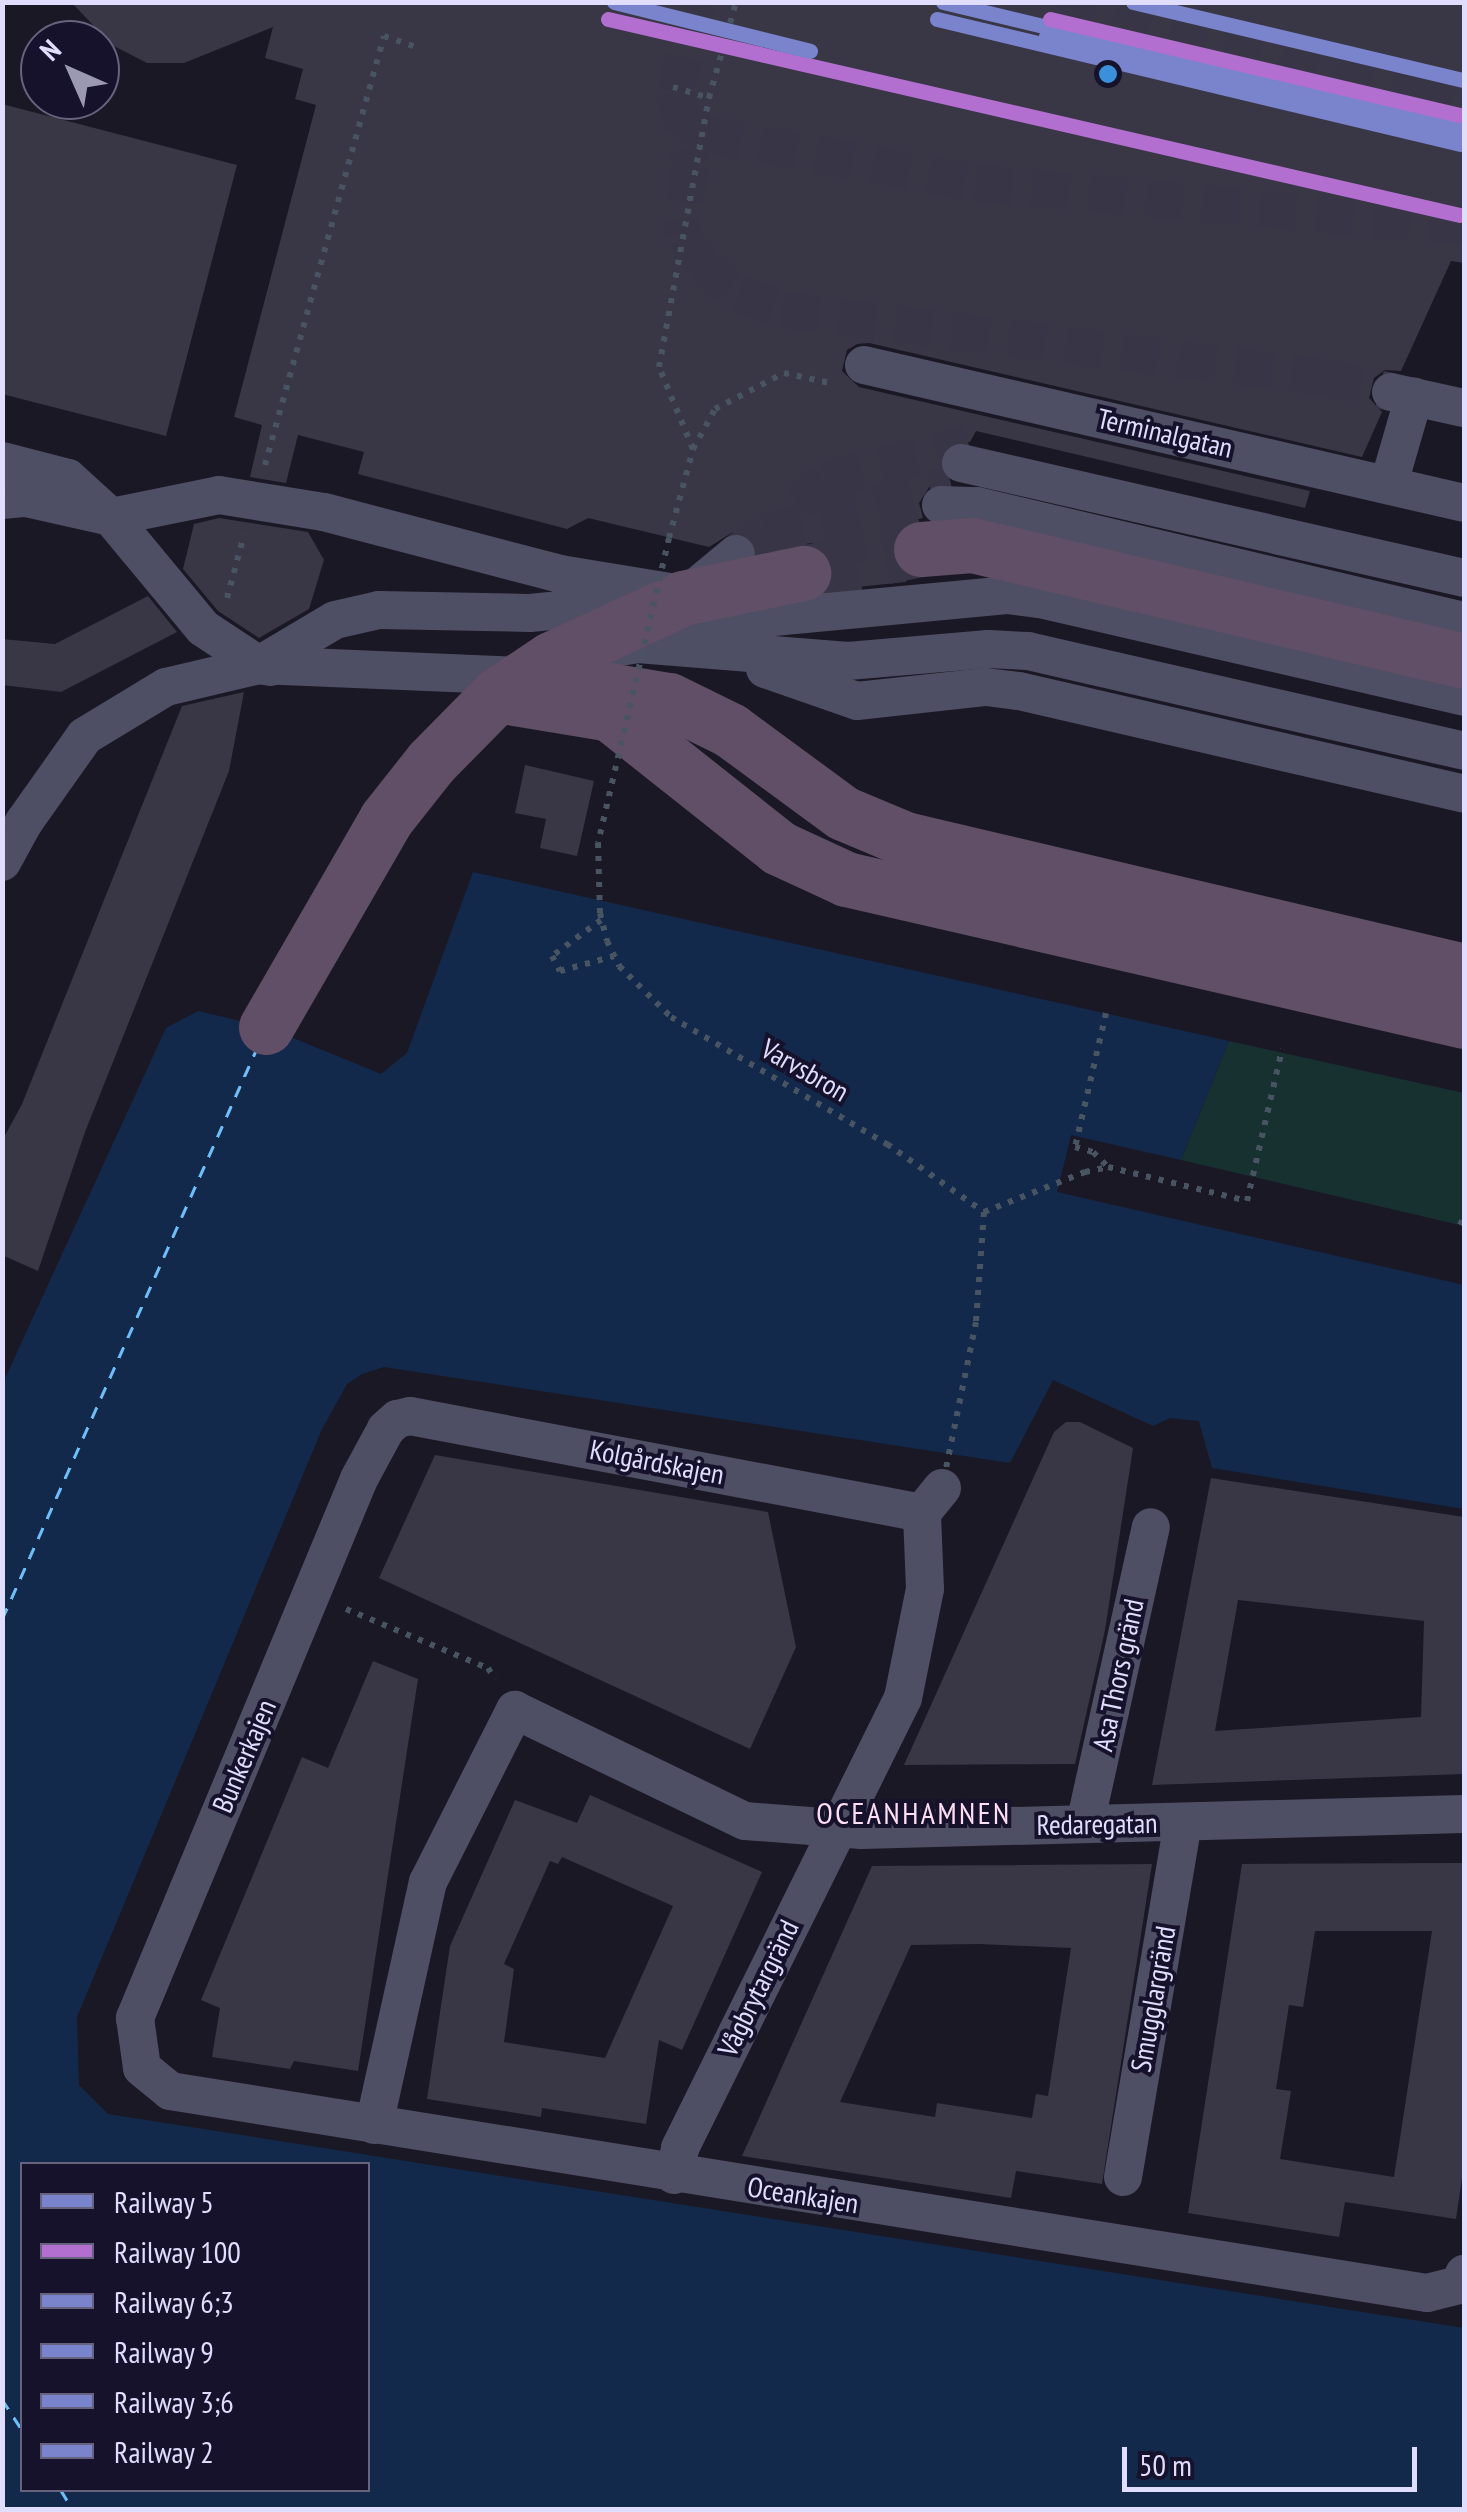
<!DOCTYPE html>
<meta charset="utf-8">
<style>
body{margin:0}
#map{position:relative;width:1467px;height:2512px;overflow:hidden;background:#1a1825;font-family:"PT Sans Narrow",sans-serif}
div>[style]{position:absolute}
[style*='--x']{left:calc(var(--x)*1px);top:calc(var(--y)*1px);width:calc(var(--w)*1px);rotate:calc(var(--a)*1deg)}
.green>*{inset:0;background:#173030}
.water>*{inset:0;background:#13294b}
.ferry>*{height:2.5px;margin-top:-1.25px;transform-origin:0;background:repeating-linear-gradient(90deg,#70bef9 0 12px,transparent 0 22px)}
.building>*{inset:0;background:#393646}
.minor-tunnel>*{height:38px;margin-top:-19px;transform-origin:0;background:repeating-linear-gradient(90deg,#383646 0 38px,transparent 0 57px)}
.highway-tunnel>*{height:55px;margin-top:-27.5px;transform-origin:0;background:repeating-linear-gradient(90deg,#383646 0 55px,transparent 0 83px)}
.path>*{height:6px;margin-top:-3px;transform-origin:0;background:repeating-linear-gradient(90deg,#485461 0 5px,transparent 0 13px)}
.minor>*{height:38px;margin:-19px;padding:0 19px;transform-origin:19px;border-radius:19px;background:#4e4e65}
.highway>*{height:55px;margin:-27.5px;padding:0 27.5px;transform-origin:27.5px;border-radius:27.5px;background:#604f66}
.path-bridge>*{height:6px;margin-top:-3px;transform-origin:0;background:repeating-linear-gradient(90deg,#485461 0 5px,transparent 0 13px)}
.rail-1>*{height:15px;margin:-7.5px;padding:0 7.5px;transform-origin:7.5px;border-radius:7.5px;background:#7a84cd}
.rail-2>*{height:15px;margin:-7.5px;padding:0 7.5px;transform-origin:7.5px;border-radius:7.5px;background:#b36fd0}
.rail-3>*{height:15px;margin:-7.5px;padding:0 7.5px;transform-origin:7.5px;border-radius:7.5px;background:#7a84cd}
.rail-4>*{height:15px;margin:-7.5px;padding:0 7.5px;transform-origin:7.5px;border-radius:7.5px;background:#7a84cd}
.rail-5>*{height:15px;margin:-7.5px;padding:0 7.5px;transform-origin:7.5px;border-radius:7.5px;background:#7a84cd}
.rail-6>*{height:15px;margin:-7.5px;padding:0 7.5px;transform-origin:7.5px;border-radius:7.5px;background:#7a84cd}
.dots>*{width:28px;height:28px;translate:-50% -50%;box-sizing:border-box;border:5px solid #16122b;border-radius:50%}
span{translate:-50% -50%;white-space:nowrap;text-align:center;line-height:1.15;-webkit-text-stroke:8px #16122b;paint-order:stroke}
.street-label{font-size:28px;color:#e0ddfe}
.neighbourhood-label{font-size:30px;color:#fedff4;letter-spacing:2.5px}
.frame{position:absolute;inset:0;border:5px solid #e0ddfe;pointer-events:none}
.legend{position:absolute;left:20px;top:2162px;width:350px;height:330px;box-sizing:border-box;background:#16122b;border:2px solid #67637f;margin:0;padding:12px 18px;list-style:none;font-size:30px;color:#e0ddfe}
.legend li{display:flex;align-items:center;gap:20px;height:50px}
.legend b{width:50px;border:2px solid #67637f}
.north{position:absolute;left:20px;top:20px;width:100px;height:100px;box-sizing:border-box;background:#16122b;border:2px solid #67637f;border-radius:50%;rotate:315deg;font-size:28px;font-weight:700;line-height:40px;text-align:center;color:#e0ddfe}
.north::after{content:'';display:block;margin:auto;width:35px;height:45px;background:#9b98b2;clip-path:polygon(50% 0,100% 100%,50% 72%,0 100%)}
.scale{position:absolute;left:1122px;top:2447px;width:295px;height:45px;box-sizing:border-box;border:5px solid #e0ddfe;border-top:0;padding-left:12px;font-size:30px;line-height:35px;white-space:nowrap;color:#e0ddfe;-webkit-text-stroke:8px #16122b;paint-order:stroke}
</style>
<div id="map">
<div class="green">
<div style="clip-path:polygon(1229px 1041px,1464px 1093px,1464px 1226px,1181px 1160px)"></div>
</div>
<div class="water">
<div style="clip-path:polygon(evenodd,473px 872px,1229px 1041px,1181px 1160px,1071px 1135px,1057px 1192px,1464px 1285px,1464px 1509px,1212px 1468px,1199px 1421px,1170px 1418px,1153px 1426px,1053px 1380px,1010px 1463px,384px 1367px,362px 1374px,347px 1384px,322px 1429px,77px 2017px,79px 2085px,108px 2114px,1464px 2328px,1464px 2509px,3px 2509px,2px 1385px,166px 1028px,198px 1011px,266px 1027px,381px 1074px,407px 1053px,473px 872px,22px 2164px,368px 2164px,368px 2490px,22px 2490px,22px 2164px)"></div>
</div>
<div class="ferry">
<div style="--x:2;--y:1619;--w:623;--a:-65.94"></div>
<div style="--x:2;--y:2399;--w:37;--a:57"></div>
<div style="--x:61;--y:2490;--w:23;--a:59"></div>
</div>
<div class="building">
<div style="clip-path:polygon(71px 2px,1451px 2px,1464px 6px,1464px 263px,1451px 261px,1401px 371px,1385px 370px,1374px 378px,1369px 398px,1382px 412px,1362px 457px,869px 343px,857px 344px,847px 350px,842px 371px,859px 387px,1310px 491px,1305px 508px,976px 431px,970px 442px,955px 441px,944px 448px,939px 469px,951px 483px,930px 486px,919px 503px,923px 518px,904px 523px,892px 536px,890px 552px,896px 567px,908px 577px,906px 582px,857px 587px,833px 581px,833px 566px,827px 553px,812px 543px,758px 550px,753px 539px,733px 532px,709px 547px,588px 518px,567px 529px,358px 474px,364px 452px,298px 435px,286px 483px,250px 477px,262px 425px,234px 417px,316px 105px,295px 99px,303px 69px,265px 58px,273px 27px,184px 63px,147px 63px,112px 45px)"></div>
<div style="clip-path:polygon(2px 104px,237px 165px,166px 436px,2px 394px)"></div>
<div style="clip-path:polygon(219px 518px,308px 532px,324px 560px,309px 609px,259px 638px,218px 611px,183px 569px,194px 524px)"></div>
<div style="clip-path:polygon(148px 596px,177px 632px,61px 692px,2px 685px,2px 639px,55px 644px)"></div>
<div style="clip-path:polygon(244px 692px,229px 771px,85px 1132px,38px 1271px,2px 1255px,2px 1141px,22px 1104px,182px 706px)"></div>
<div style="clip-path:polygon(525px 765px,594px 781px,577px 856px,540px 848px,546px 819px,515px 813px)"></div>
<div style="clip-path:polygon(1066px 1422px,1080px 1422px,1133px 1448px,1105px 1630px,1075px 1764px,904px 1765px,1054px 1432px)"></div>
<div style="clip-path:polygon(435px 1455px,768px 1512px,796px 1647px,750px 1749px,379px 1578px)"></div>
<div style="clip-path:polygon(evenodd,1211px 1478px,1464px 1517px,1464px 1774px,1152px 1785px,1211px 1478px,1238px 1600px,1424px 1621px,1421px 1717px,1215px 1731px,1238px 1600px)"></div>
<div style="clip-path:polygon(373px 1661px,418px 1679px,358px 2071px,294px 2061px,290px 2069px,212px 2057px,220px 2008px,201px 2000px,302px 1757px,328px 1768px)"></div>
<div style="clip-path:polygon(evenodd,590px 1795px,762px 1872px,682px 2050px,659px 2040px,646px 2124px,542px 2108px,541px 2117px,427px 2099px,450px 1946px,515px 1800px,577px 1823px,590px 1795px,562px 1857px,673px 1906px,605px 2058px,504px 2042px,514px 1969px,504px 1964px,550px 1861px,558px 1864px,562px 1857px)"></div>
<div style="clip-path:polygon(evenodd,1464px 1863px,1464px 2164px,1456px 2219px,1345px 2202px,1339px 2237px,1188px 2213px,1242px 1864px,1464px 1863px,1315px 1931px,1432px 1931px,1394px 2177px,1280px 2159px,1291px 2091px,1276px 2089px,1289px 2005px,1303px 2007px,1315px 1931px)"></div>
<div style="clip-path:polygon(evenodd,1152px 1864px,1102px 2184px,1016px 2171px,1011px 2198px,742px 2156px,872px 1866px,1152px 1864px,979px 1944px,1071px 1948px,1048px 2096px,1036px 2094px,1032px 2118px,937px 2103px,935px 2117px,840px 2102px,911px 1945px,979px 1944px)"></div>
</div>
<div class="minor-tunnel">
<div style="--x:698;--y:2;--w:93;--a:104.3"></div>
<div style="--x:675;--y:92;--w:75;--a:77.6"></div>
<div style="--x:691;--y:165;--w:54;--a:100.7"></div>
<div style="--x:681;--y:218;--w:18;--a:84"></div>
<div style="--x:683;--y:236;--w:33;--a:57"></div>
<div style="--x:701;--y:264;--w:47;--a:38.1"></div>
<div style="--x:738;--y:293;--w:47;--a:21.1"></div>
<div style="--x:782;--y:310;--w:546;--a:7.05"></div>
<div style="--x:1324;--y:377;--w:69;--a:12.6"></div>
<div style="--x:1059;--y:2;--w:369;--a:13.3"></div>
<div style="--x:1418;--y:87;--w:49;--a:20.3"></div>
<div style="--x:679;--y:111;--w:34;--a:43"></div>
<div style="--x:704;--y:134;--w:275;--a:10.2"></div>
<div style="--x:975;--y:183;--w:491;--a:5.1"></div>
<div style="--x:798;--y:504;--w:36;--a:-42"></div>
<div style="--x:825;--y:480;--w:148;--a:-14"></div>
<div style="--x:736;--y:554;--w:36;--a:-37"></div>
<div style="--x:765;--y:532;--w:192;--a:-14.5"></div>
<div style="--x:773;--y:565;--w:163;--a:-13.5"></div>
</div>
<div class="highway-tunnel">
<div style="--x:803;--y:573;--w:120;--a:-11.5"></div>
</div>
<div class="path">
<div style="--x:673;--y:87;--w:38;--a:17"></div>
<div style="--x:693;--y:449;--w:89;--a:-112.5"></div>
<div style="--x:659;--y:367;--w:274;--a:-79.5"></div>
<div style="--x:709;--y:98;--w:100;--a:-74.3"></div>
<div style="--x:265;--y:465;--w:445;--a:-74.5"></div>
<div style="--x:384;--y:36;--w:34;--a:19"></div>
<div style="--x:669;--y:538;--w:92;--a:-74.9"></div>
<div style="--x:693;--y:449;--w:46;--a:-61.2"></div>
<div style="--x:715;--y:409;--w:78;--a:-27.6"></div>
<div style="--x:784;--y:373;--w:47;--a:12.3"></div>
<div style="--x:227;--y:598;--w:65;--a:-74.9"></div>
<div style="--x:601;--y:920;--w:61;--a:143.7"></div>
<div style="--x:552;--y:956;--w:17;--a:62"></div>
<div style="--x:560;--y:971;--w:56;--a:-15.5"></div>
<div style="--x:1106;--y:1013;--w:138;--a:103"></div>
<div style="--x:1075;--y:1147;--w:19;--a:16"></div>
<div style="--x:1093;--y:1152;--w:20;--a:45"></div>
<div style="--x:984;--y:1212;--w:109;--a:-21.6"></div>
<div style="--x:1085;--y:1172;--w:24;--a:-12"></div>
<div style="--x:1108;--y:1167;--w:143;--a:13.7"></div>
<div style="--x:1247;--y:1201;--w:156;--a:-77"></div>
<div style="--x:1460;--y:1225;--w:10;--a:-66"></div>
<div style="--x:346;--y:1609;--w:154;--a:22.6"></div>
<div style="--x:488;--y:1668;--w:13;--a:58"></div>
</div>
<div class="minor">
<div style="--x:864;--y:365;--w:616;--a:12.95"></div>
<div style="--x:1391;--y:392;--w:75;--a:12.4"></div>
<div style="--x:2;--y:461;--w:68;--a:14.4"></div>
<div style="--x:68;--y:478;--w:58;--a:42.2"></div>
<div style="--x:111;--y:517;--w:144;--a:50.3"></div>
<div style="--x:203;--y:628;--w:67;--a:33.5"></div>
<div style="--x:259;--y:665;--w:12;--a:9"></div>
<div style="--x:961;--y:463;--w:516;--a:12.88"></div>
<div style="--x:1389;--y:483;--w:90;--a:-73.8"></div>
<div style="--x:2;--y:500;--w:24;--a:-5"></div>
<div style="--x:26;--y:498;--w:87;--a:12.6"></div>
<div style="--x:111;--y:517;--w:110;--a:-11.5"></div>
<div style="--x:219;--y:495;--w:106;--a:9.2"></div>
<div style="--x:324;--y:512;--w:244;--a:14.7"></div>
<div style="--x:560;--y:574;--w:130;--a:9.3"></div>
<div style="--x:941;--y:505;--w:36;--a:2"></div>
<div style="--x:977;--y:506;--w:500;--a:13.29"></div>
<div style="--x:689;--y:593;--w:61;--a:-39.7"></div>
<div style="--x:657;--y:639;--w:56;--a:-16.5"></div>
<div style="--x:711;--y:623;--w:297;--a:-5.4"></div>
<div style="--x:1007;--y:595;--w:33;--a:7"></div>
<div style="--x:1040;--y:599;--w:435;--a:13"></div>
<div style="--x:595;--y:651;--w:44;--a:-9.2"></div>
<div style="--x:638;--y:644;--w:211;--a:4.6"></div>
<div style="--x:848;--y:661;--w:141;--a:-4.9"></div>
<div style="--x:988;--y:649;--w:40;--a:2.9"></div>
<div style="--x:1028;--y:651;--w:447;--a:12.9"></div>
<div style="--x:259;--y:665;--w:88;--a:-30.6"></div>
<div style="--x:335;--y:620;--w:45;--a:-12.8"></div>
<div style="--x:379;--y:610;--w:151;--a:1.1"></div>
<div style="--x:530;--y:613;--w:111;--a:-5.7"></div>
<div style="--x:765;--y:669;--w:97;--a:19.2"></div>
<div style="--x:857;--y:701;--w:130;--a:-6.2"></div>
<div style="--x:986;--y:687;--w:33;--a:7"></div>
<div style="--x:1019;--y:691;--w:457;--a:13"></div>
<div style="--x:2;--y:862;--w:46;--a:-61.2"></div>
<div style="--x:24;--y:822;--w:105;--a:-54.7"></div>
<div style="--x:85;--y:736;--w:95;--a:-31.2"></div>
<div style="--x:166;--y:687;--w:96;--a:-13.3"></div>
<div style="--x:259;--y:665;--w:262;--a:2.4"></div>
<div style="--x:942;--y:1488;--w:32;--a:129"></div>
<div style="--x:922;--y:1513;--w:521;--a:-169.27"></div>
<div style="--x:410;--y:1416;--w:13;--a:167"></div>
<div style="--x:397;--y:1419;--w:15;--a:138"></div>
<div style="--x:386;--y:1429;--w:57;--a:118.4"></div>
<div style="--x:359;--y:1479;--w:584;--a:112.57"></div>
<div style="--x:135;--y:2018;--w:50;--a:82"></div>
<div style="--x:142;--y:2068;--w:36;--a:39"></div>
<div style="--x:170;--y:2091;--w:1273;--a:9.13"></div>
<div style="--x:1427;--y:2293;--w:34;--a:-14"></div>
<div style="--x:1460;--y:2285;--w:12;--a:-70"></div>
<div style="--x:1085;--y:1824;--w:304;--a:-77.5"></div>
<div style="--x:374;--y:2125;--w:249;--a:-77.5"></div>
<div style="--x:428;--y:1882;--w:193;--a:-63.2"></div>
<div style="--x:515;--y:1710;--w:255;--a:25.8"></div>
<div style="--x:745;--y:1821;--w:117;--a:4.4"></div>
<div style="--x:862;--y:1830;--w:602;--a:-1.52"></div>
<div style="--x:674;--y:2175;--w:28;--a:-77"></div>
<div style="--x:680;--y:2148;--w:502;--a:-63.64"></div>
<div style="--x:903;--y:1698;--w:111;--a:-78.6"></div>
<div style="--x:925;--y:1589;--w:76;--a:-92.3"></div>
<div style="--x:1123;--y:2177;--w:360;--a:-80.4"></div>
</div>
<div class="highway">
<div style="--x:921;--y:549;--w:51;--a:-4.5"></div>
<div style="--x:972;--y:545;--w:505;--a:13.27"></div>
<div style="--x:579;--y:685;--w:91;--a:9.5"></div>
<div style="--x:669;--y:700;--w:68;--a:26.2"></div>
<div style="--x:730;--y:730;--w:140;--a:36.3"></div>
<div style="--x:843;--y:813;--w:67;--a:22.8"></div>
<div style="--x:905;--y:839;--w:574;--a:13.29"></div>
<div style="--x:497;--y:695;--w:115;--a:9.5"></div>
<div style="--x:610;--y:714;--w:216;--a:38.4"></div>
<div style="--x:779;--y:848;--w:74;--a:24.8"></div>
<div style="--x:846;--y:879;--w:634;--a:12.94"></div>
<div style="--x:266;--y:1027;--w:240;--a:-60"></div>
<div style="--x:386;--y:819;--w:73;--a:-51.7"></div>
<div style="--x:431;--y:762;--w:94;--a:-45.4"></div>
<div style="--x:497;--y:695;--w:65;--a:-33.7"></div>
<div style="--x:551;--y:659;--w:145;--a:-24.8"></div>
<div style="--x:683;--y:598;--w:123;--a:-11.8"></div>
</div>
<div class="path-bridge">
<div style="--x:669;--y:538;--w:313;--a:103.1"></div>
<div style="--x:598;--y:843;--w:70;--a:88.4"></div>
<div style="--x:600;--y:913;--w:29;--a:76"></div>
<div style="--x:607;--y:941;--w:28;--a:64"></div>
<div style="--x:619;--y:966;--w:73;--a:44.4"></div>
<div style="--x:671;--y:1017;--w:251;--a:30.5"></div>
<div style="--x:887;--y:1144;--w:118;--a:35"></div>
<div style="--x:984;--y:1212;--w:110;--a:94.2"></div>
<div style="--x:976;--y:1322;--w:169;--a:101.6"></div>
</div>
<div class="rail-1">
<div style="--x:943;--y:2;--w:536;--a:13.49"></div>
</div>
<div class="rail-2">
<div style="--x:608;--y:19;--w:874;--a:12.96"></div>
<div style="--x:1050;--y:19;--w:421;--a:13.2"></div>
</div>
<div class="rail-3">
<div style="--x:937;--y:19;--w:538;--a:13.44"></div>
</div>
<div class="rail-4">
<div style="--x:1133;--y:2;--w:340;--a:13.3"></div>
</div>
<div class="rail-5">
<div style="--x:1046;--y:36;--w:421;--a:13.2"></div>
</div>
<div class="rail-6">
<div style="--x:614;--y:2;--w:202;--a:14"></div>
</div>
<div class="dots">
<div style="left:1108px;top:74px;background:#3a90db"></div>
</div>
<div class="street-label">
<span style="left:1165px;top:433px;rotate:13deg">Terminalgatan</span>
<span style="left:805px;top:1070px;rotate:30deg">Varvsbron</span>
<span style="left:657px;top:1462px;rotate:11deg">Kolgårdskajen</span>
<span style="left:1118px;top:1675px;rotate:-78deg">Asa Thors gränd</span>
<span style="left:244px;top:1756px;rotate:-67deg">Bunkerkajen</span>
<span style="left:1097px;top:1824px;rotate:-1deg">Redaregatan</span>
<span style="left:758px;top:1988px;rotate:-64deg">Vågbrytargränd</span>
<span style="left:1153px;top:1999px;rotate:-80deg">Smugglargränd</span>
<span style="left:803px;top:2195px;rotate:9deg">Oceankajen</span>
</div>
<div class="neighbourhood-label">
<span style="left:914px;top:1813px">OCEANHAMNEN</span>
</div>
<div class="frame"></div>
<ul class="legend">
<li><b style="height:12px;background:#7a84cd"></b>Railway 5</li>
<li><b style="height:12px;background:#b36fd0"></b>Railway 100</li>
<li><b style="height:12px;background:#7a84cd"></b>Railway 6;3</li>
<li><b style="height:12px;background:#7a84cd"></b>Railway 9</li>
<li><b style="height:12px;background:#7a84cd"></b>Railway 3;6</li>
<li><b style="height:12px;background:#7a84cd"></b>Railway 2</li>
</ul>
<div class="north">N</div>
<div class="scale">50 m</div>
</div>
